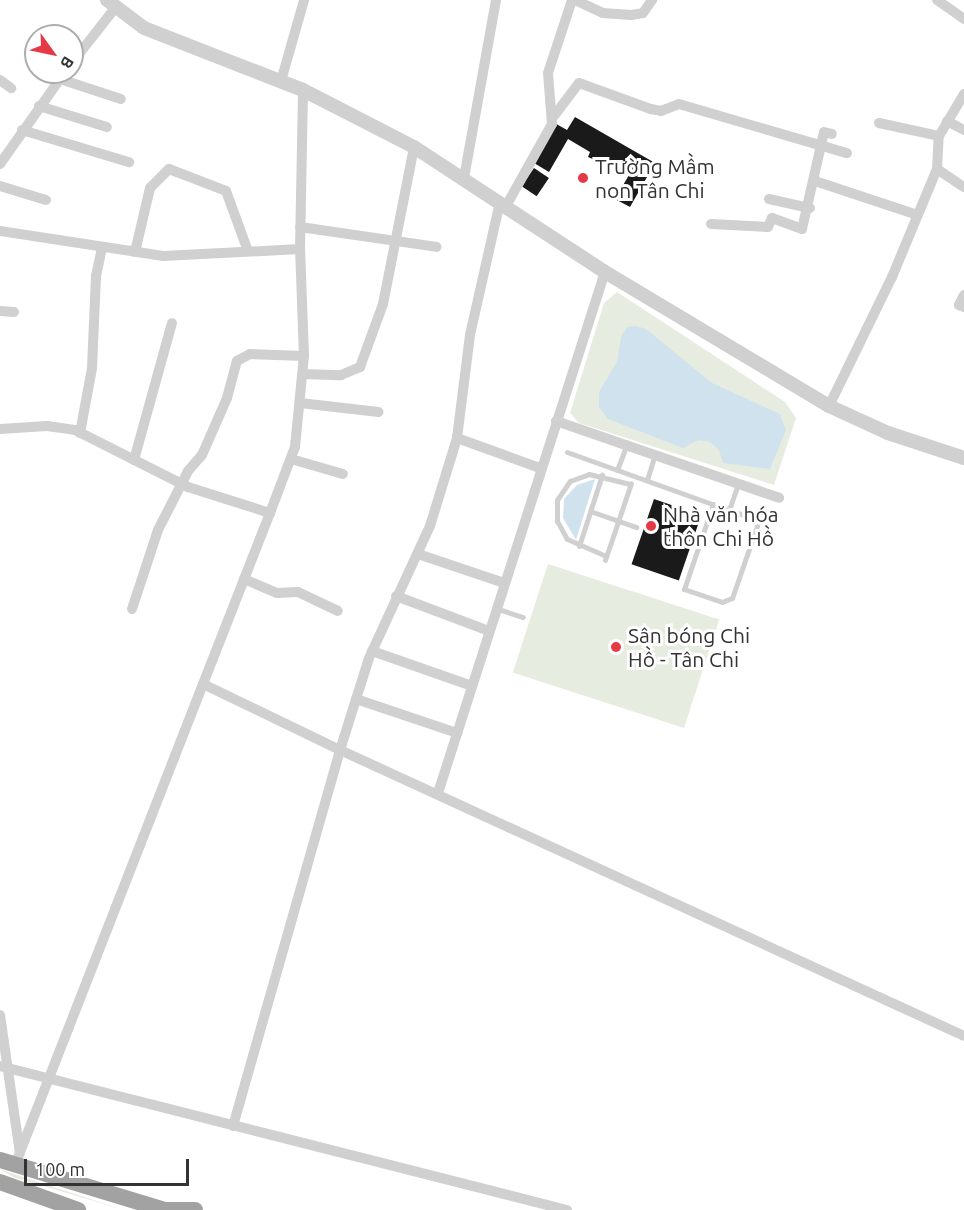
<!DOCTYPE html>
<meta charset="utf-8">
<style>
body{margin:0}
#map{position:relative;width:964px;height:1210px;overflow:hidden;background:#fff;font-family:Ubuntu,sans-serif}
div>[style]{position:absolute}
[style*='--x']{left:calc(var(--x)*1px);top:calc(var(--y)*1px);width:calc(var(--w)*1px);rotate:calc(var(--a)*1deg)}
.green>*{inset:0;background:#e6ecdf;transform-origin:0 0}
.water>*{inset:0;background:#cfe2ee}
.building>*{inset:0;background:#1a1a1a;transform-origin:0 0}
.service>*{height:5px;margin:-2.5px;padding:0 2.5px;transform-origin:2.5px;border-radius:2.5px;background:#d0d0d0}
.minor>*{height:10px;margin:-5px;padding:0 5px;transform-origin:5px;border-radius:5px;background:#d0d0d0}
.tertiary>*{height:14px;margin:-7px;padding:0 7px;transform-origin:7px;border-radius:7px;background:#d0d0d0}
.trunk>*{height:16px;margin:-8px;padding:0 8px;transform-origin:8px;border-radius:8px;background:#a2a2a2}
.dots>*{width:16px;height:16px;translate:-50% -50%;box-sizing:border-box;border:3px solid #fff;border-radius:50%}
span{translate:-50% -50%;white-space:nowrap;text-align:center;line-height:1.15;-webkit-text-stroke:6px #fff;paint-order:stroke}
.poi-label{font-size:21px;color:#333}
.left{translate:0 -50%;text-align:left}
.north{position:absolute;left:24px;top:24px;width:60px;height:60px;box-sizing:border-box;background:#fff;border:2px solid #adadad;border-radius:50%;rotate:123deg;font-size:16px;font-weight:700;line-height:24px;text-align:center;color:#333}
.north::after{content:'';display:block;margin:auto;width:21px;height:27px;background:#e63946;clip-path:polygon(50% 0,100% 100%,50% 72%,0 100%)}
.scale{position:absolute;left:24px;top:1159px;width:165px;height:27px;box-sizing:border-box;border:3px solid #333;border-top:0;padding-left:8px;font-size:18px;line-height:21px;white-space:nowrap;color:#333;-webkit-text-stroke:4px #fff;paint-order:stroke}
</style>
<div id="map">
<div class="green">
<div style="clip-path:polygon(617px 292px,785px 402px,796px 418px,774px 485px,579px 423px,570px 413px,604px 303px)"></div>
<div style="left:548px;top:564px;width:180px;height:114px;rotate:18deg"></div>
<div style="clip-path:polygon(0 1169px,14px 1174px,124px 1210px,13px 1177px)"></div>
</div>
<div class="water">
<div style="clip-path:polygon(636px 326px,646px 329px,712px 383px,780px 414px,786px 430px,770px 469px,723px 463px,719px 450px,710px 442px,698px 440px,683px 448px,608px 419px,599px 407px,599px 392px,617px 362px,621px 337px,627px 327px)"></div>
<div style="clip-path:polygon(595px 479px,576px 540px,563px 518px,564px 499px,577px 485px)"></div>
</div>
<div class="building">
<div style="clip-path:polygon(575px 117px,655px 163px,630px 207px,615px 199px,629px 175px,588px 157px,590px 152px,568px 139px,549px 172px,529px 160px,551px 121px,567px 130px)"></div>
<div style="left:534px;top:168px;width:18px;height:22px;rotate:34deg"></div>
<div style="left:654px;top:499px;width:50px;height:69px;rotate:19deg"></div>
</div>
<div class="service">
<div style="--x:567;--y:452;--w:172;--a:19.7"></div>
<div style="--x:729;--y:510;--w:28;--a:-71"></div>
<div style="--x:617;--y:470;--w:26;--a:-69"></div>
<div style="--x:647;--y:480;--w:27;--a:-73"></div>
<div style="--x:713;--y:504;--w:90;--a:108.8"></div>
<div style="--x:684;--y:589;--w:40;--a:18.9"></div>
<div style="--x:722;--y:602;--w:11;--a:-22"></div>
<div style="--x:732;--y:598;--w:83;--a:-70.9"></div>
<div style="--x:759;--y:520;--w:32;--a:-162"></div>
<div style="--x:590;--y:511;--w:49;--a:19.2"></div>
<div style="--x:579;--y:546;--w:75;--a:-72.1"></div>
<div style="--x:606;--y:556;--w:43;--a:-156.4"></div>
<div style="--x:567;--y:539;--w:21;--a:-119"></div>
<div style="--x:557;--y:521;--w:21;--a:-90"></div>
<div style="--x:557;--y:500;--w:23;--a:-56"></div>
<div style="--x:570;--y:481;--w:20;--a:-20"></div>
<div style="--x:589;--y:474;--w:42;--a:13.7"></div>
<div style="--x:605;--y:560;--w:81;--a:-71.3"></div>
<div style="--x:498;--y:609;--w:26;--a:18"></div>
</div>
<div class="minor">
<div style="--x:575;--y:0;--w:31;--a:25"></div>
<div style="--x:603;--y:13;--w:28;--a:4"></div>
<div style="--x:631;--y:15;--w:12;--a:-9"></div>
<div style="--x:643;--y:13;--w:16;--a:-55"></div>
<div style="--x:937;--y:0;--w:33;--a:35"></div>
<div style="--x:72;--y:63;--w:70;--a:-52"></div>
<div style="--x:60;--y:79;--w:64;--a:18.2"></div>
<div style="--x:0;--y:80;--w:14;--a:36"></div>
<div style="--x:281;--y:81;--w:84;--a:-74.1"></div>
<div style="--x:39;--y:106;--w:71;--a:17.2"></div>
<div style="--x:554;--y:116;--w:41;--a:-52.9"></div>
<div style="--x:579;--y:83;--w:77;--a:19.9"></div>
<div style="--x:651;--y:109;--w:10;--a:11"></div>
<div style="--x:661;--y:111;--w:19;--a:-21"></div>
<div style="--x:679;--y:104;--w:175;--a:16.3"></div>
<div style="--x:947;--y:121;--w:19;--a:28"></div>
<div style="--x:879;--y:123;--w:61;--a:12.2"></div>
<div style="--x:22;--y:130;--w:112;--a:16.7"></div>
<div style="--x:0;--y:164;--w:113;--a:-54.8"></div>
<div style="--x:937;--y:169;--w:32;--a:34"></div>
<div style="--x:464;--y:178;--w:181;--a:-79.8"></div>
<div style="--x:815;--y:181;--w:108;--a:18.3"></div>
<div style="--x:0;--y:186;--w:48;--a:16.9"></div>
<div style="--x:769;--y:199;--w:42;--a:12.4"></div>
<div style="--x:506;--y:206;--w:94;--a:-60.7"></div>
<div style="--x:552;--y:124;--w:51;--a:-94.5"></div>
<div style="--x:548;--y:73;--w:77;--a:-71.8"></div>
<div style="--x:711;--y:224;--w:57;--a:3"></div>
<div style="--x:768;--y:227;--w:10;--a:-66"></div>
<div style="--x:772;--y:218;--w:32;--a:20"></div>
<div style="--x:802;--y:229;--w:99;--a:-77.2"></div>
<div style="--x:824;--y:132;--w:8;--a:14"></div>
<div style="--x:300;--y:227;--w:138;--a:8.3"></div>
<div style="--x:0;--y:231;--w:165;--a:8.7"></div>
<div style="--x:163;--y:256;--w:137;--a:-2.9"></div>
<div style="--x:135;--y:252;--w:66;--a:-76.8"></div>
<div style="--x:150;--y:188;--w:27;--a:-45"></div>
<div style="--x:169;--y:169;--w:61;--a:21.1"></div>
<div style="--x:226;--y:191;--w:64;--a:69.9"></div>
<div style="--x:964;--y:295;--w:11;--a:117"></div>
<div style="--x:959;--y:305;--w:5;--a:22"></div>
<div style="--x:0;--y:311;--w:14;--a:4"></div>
<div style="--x:303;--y:374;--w:38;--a:2"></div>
<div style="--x:341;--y:375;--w:21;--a:-23"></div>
<div style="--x:360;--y:367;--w:67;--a:-69.9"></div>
<div style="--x:383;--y:304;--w:160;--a:-78.8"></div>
<div style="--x:300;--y:403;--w:79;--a:6.6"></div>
<div style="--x:829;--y:406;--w:144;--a:-64"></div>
<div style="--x:892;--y:277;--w:117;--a:-67.4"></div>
<div style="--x:937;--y:169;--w:33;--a:-87"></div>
<div style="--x:939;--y:136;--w:49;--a:-59.2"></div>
<div style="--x:556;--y:421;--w:236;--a:19"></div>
<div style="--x:0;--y:429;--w:47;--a:-3.7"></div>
<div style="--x:47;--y:426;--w:28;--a:8"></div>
<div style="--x:75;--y:430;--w:127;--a:26.8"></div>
<div style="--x:188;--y:487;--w:86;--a:17.6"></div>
<div style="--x:270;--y:513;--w:184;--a:111.4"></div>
<div style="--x:80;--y:433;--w:66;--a:-79.5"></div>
<div style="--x:92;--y:368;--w:92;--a:-87.5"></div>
<div style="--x:96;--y:276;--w:29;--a:-78"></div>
<div style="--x:457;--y:438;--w:88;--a:19.9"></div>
<div style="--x:291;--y:459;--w:54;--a:16.1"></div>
<div style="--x:134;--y:460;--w:142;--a:-74.5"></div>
<div style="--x:270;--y:513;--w:71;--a:-69.3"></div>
<div style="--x:295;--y:447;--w:91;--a:-84.4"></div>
<div style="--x:304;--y:356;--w:107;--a:-92.1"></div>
<div style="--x:300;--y:249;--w:159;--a:-88.9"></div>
<div style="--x:418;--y:554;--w:91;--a:18.6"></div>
<div style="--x:244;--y:579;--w:36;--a:23"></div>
<div style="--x:277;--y:593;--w:21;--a:-3"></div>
<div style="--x:298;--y:592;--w:44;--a:25.4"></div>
<div style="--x:396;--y:596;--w:99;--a:20.6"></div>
<div style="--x:132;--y:609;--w:83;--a:-71.8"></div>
<div style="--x:158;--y:530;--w:66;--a:-63"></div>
<div style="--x:188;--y:471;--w:21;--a:-49"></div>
<div style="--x:202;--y:455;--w:62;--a:-66.3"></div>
<div style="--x:227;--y:398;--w:38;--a:-75"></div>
<div style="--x:237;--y:361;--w:15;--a:-28"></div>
<div style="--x:250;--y:354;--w:54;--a:2.1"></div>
<div style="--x:372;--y:651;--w:106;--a:19.3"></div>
<div style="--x:356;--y:699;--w:107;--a:18.6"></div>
<div style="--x:438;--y:793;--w:547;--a:-72.23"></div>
<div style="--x:0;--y:1015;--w:139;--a:81.8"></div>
<div style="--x:0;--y:1066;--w:585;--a:14.25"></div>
<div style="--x:233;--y:1126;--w:391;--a:-74.1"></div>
<div style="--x:340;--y:750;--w:686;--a:24.62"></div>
<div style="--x:15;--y:1165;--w:516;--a:-68.65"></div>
<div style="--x:203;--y:684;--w:152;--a:25.7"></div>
<div style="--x:340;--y:750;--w:96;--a:-72.5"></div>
<div style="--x:369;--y:658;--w:145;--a:-65.2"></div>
<div style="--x:430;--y:526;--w:92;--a:-72.9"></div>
<div style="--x:457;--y:438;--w:104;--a:-82.8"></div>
<div style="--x:470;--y:335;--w:136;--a:-77.3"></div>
</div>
<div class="tertiary">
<div style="--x:107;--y:0;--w:46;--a:37.1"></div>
<div style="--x:144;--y:28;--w:171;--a:21.3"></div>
<div style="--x:303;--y:90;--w:125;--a:27.2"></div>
<div style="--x:414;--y:147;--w:228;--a:33.2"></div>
<div style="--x:605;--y:272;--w:261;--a:30.9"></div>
<div style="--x:829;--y:406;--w:65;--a:24.6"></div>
<div style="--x:888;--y:433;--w:80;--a:18.2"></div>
</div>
<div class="trunk">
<div style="--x:0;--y:1160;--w:172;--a:16.9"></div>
<div style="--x:0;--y:1182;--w:83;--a:19.7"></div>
<div style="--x:166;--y:1210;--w:29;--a:0"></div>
</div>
<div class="dots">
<div style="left:583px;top:178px;background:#e63946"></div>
<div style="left:651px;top:526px;background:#e63946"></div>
<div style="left:616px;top:647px;background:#e63946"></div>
</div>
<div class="poi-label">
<span class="left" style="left:595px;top:178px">Trường Mầm<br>non Tân Chi</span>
<span class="left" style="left:663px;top:526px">Nhà văn hóa<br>thôn Chi Hồ</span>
<span class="left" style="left:628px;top:647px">Sân bóng Chi<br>Hồ - Tân Chi</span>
</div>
<div class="north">B</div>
<div class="scale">100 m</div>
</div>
